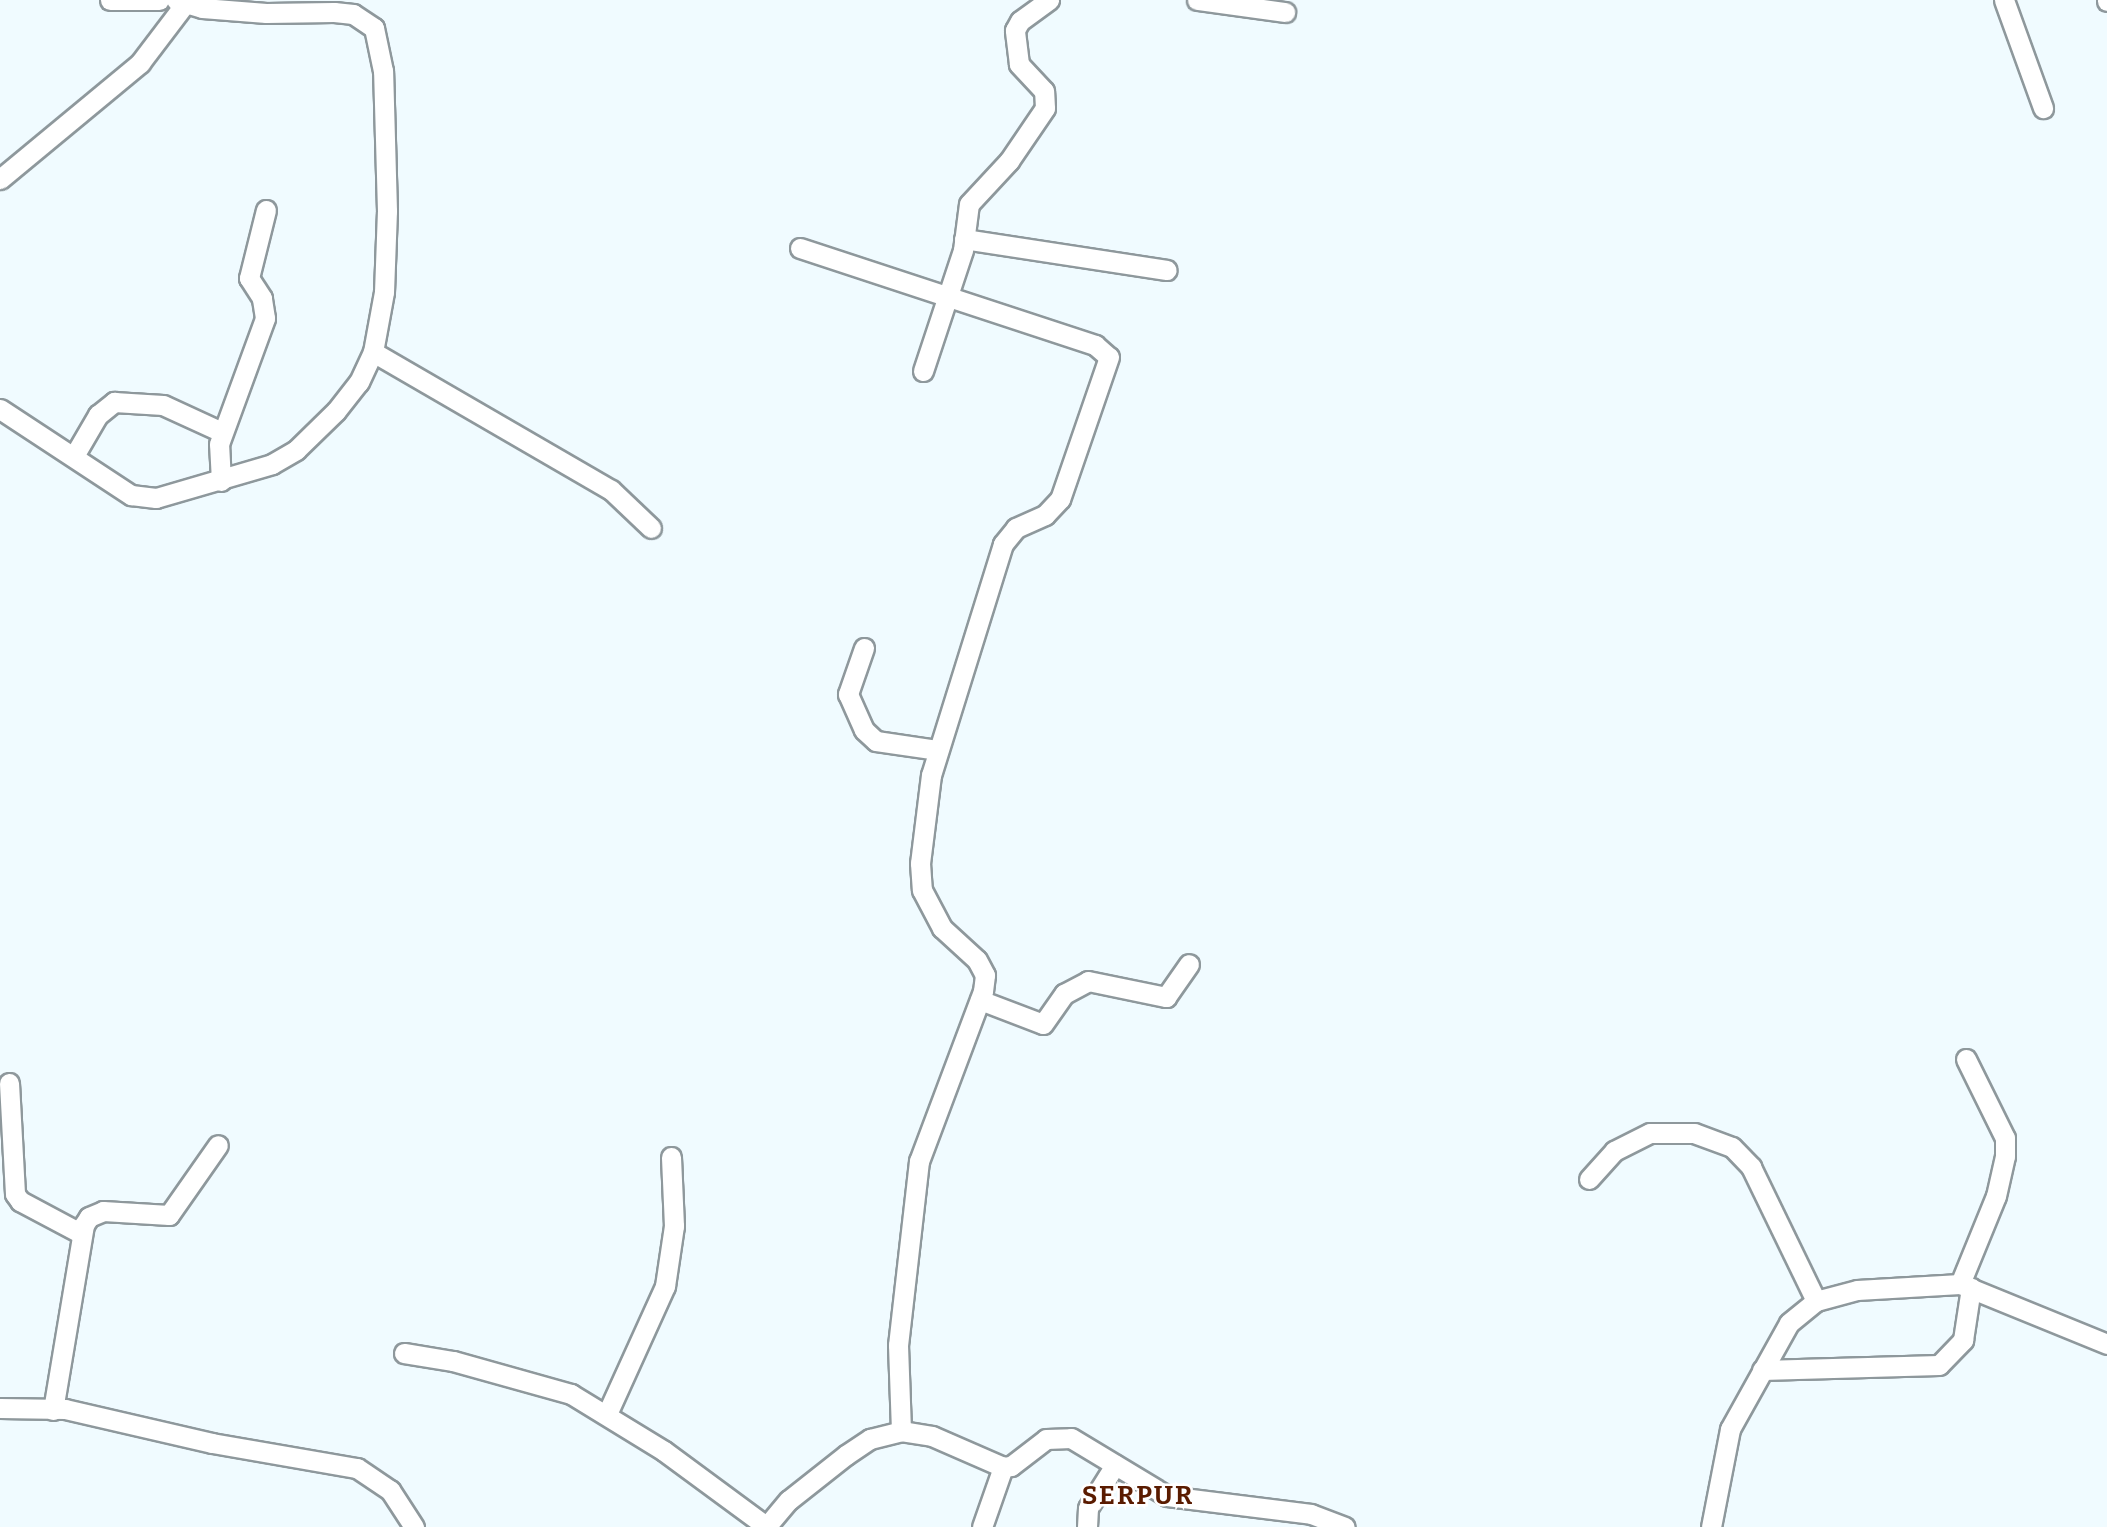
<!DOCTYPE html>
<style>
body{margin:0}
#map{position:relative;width:2107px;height:1527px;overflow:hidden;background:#f0fbff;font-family:Bitter,serif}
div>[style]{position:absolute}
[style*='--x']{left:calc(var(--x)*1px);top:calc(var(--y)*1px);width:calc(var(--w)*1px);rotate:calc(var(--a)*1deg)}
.roads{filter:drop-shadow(2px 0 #8e989c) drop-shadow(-2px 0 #8e989c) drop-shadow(0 2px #8e989c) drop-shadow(0 -2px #8e989c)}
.minor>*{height:19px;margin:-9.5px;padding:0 9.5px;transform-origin:9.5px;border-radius:9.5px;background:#fff}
span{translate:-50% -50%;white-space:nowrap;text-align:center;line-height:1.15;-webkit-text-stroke:5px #fff;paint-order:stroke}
.district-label{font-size:26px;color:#5a1b00;font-weight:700;letter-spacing:2px}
</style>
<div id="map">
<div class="roads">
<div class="minor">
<div style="--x:110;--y:0;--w:49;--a:0"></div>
<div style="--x:1197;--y:0;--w:89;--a:7.8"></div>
<div style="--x:2004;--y:0;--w:115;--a:70.1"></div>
<div style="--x:2107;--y:0;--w:1;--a:90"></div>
<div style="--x:0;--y:179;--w:182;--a:-39.6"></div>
<div style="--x:140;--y:63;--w:73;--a:-52.8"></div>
<div style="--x:964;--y:239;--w:205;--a:8.7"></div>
<div style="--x:800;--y:248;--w:311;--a:18.2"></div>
<div style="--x:1095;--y:345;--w:18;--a:41"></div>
<div style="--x:1109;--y:357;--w:150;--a:109"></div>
<div style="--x:1060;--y:499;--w:22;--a:133"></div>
<div style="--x:1045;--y:515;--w:32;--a:156"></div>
<div style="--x:1016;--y:528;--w:21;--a:129"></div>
<div style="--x:1003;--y:544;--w:242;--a:107.3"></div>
<div style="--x:931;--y:775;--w:89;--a:97.1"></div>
<div style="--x:920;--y:863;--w:27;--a:86"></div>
<div style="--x:922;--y:890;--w:43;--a:62.2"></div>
<div style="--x:942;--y:928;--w:47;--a:42.4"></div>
<div style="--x:977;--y:960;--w:17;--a:62"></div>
<div style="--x:985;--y:975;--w:16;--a:97"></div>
<div style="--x:983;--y:991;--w:182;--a:110.6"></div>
<div style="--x:919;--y:1161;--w:185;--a:96.5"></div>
<div style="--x:898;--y:1345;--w:86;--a:88"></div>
<div style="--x:373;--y:352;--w:275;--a:30.1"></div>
<div style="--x:611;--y:490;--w:55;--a:43.5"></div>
<div style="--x:923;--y:371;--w:127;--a:-71.7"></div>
<div style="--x:963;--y:250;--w:46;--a:-82.6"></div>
<div style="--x:969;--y:204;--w:59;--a:-47.1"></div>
<div style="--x:1009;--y:161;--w:64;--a:-55.8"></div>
<div style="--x:1045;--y:108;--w:17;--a:-93"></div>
<div style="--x:1044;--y:91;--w:37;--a:-133"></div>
<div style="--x:1019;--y:64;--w:34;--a:-97"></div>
<div style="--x:1015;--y:30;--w:10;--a:-61"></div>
<div style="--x:1020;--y:21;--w:36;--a:-36"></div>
<div style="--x:0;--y:409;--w:157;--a:33.3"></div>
<div style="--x:131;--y:495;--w:25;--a:7"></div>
<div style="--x:156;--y:498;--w:121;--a:-16.3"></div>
<div style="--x:272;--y:464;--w:28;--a:-30"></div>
<div style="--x:296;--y:450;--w:56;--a:-44.3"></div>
<div style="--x:336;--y:411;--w:37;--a:-52"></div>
<div style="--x:359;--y:382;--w:33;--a:-65"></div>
<div style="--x:373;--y:352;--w:61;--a:-79.6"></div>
<div style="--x:384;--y:292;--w:81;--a:-87.9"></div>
<div style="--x:387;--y:211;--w:140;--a:-91.6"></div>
<div style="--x:383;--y:71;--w:44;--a:-101.8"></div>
<div style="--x:374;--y:28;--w:25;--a:-146"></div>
<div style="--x:353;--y:14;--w:19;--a:-174"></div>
<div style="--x:334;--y:12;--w:68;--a:179.2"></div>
<div style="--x:266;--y:13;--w:64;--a:-175.5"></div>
<div style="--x:202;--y:8;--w:27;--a:-163"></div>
<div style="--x:74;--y:456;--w:48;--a:-59.7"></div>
<div style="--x:98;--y:415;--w:21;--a:-39"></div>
<div style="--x:114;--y:402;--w:49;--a:3.5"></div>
<div style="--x:163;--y:405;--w:65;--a:24.6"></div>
<div style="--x:221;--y:481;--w:37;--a:-93"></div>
<div style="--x:219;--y:444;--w:134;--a:-69.9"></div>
<div style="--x:265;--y:318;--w:20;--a:-99"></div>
<div style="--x:262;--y:298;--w:24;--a:-123"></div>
<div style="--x:249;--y:278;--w:70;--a:-76"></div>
<div style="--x:864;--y:648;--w:49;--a:109.2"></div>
<div style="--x:848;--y:694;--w:39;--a:66"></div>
<div style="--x:864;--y:730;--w:16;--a:43"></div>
<div style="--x:876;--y:741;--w:63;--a:8.3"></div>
<div style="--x:980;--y:1000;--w:67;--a:20.9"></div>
<div style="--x:1043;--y:1024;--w:37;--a:-55"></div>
<div style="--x:1064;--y:994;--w:27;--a:-28"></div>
<div style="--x:1088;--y:981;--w:80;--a:11.6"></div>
<div style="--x:1166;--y:997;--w:40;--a:-55.1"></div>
<div style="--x:9;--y:1083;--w:111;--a:86.9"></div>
<div style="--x:15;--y:1194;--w:9;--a:54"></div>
<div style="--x:20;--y:1201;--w:70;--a:28"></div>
<div style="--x:1589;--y:1179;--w:38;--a:-48"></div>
<div style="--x:1614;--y:1151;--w:40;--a:-26.6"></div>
<div style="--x:1650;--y:1133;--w:44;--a:0"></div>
<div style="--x:1694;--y:1133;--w:40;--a:20.2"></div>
<div style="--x:1732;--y:1147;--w:28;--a:46"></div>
<div style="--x:1751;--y:1167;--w:149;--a:64.1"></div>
<div style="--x:1960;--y:1284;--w:95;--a:-67.8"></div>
<div style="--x:1996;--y:1196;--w:41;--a:-77.3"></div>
<div style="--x:2005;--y:1156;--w:18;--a:-90"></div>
<div style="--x:2005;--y:1138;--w:88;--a:-116.3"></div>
<div style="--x:404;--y:1353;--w:50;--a:9.3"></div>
<div style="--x:453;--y:1361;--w:123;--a:15.6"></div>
<div style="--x:571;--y:1394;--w:109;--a:31.5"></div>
<div style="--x:664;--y:1451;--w:128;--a:36.4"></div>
<div style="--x:1762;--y:1370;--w:177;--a:-1.6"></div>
<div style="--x:1939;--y:1365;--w:35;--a:-46"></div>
<div style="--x:1963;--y:1340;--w:53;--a:-81.3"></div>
<div style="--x:0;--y:1408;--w:65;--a:0.9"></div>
<div style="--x:65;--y:1409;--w:151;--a:13"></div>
<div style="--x:212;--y:1443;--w:147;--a:9.8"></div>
<div style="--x:357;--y:1468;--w:40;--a:34"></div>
<div style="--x:390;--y:1490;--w:44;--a:57"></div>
<div style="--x:53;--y:1410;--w:188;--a:-80.5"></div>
<div style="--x:84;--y:1225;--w:9;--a:-58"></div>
<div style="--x:89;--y:1217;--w:15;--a:-23"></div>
<div style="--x:103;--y:1211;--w:66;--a:3.5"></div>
<div style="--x:169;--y:1215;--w:85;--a:-55"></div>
<div style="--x:607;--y:1414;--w:141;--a:-65.6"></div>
<div style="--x:665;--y:1286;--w:61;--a:-81.5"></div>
<div style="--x:674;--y:1226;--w:69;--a:-92.5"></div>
<div style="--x:766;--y:1527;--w:35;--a:-50"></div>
<div style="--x:789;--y:1500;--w:73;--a:-38.3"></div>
<div style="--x:846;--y:1455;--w:29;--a:-34"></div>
<div style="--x:870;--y:1439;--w:32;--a:-14"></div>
<div style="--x:901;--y:1431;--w:31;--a:9"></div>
<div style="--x:932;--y:1436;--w:77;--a:23.6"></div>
<div style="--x:1003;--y:1467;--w:8;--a:-7"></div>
<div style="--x:1011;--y:1466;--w:44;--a:-37.6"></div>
<div style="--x:1046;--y:1439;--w:25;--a:-2"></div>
<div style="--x:1071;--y:1438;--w:112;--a:31.1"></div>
<div style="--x:1167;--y:1496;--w:145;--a:7.1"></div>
<div style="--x:1311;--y:1514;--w:36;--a:21"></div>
<div style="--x:982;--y:1527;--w:64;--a:-70.7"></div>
<div style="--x:1087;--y:1527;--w:19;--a:-87"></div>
<div style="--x:1088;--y:1508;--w:51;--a:-57.9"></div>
<div style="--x:1711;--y:1527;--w:100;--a:-79"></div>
<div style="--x:1730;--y:1429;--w:121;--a:-60.9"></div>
<div style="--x:1789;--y:1323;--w:35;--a:-39"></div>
<div style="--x:1816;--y:1301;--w:42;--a:-15"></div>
<div style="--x:1857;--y:1290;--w:103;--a:-3.3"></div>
<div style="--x:1960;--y:1284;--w:159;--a:22.2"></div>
</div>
</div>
<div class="district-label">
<span style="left:1138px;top:1496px">SERPUR</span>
</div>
</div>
